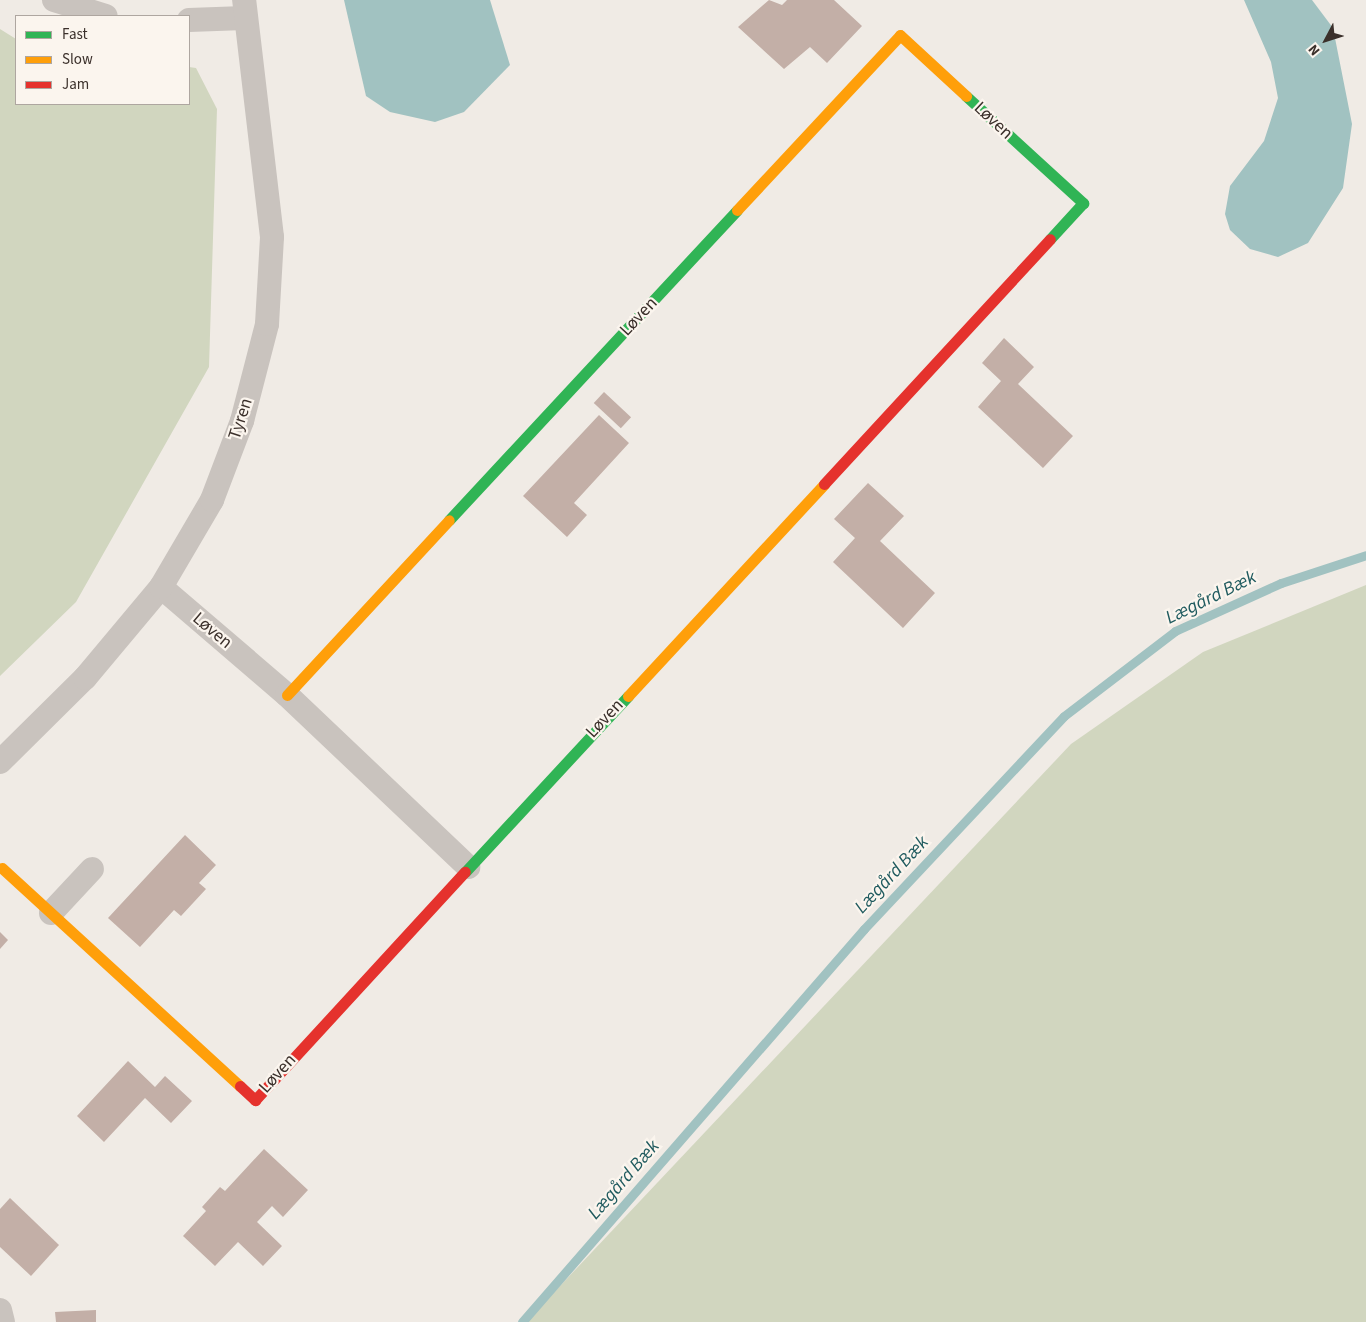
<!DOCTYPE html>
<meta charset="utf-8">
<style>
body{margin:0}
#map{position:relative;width:1366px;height:1322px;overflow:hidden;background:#f0ebe5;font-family:"Source Sans 3",sans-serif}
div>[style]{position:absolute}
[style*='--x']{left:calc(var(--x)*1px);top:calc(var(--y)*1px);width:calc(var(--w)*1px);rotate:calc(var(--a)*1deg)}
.green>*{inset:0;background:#d1d6bf}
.water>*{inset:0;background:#a1c2c1}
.stream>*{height:9px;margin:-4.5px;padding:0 4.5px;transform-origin:4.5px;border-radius:4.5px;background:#a1c2c1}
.building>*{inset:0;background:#c3afa7;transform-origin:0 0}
.street>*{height:24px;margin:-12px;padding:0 12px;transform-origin:12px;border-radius:12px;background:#c9c3be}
.fast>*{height:11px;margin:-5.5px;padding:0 5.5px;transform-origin:5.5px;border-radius:5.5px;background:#30b455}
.slow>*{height:11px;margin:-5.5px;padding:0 5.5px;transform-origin:5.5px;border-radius:5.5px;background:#ff9f0a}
.jam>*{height:11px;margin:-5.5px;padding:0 5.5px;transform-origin:5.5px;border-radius:5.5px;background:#e5322d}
span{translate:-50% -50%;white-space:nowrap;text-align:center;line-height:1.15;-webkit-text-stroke:4.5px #fbf5ee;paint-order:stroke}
.street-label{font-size:18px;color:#3b302b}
.water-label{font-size:19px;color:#1f5a5e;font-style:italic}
.legend{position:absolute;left:15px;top:15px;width:175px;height:90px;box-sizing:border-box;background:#fbf5ee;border:1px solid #aea6a0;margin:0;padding:6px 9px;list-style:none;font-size:15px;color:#3b302b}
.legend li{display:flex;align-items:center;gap:10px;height:25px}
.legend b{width:25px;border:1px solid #aea6a0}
.north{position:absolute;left:1301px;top:15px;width:50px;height:50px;-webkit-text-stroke:4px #fbf5ee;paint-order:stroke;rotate:230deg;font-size:14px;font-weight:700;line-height:20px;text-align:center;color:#3b302b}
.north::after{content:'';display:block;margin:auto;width:18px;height:22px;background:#3b302b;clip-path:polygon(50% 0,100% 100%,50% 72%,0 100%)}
</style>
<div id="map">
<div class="green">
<div style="clip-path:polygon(0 29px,16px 39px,16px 104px,189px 104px,189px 67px,196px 68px,217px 109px,209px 367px,76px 602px,0 676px)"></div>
<div style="clip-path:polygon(1366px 585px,1366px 1322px,526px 1322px,1071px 744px,1203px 652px)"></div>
</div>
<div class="water">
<div style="clip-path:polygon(344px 0,490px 0,510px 65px,464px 112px,435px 122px,390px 112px,366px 96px)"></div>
<div style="clip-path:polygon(1244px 0,1312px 0,1333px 28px,1352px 124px,1343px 188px,1308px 243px,1278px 257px,1250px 249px,1230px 230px,1225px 214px,1230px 186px,1264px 141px,1278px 98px,1271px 62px)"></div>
</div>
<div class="stream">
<div style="--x:522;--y:1322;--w:521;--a:-48.97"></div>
<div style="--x:864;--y:929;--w:292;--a:-46.8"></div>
<div style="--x:1064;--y:716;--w:140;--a:-37.4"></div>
<div style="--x:1175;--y:631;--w:116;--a:-24.4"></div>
<div style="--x:1281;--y:583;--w:89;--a:-18.2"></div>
</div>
<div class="building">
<div style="clip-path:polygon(769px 0,782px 5px,787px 0,834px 0,862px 26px,827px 63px,810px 47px,784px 69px,738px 27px)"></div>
<div style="clip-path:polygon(1004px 338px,1034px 367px,1018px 384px,1073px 436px,1043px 468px,978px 407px,1001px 381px,982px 363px)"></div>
<div style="left:604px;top:392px;width:37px;height:15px;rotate:43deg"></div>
<div style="clip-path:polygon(599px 415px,629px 443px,574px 503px,587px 515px,567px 537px,523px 496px)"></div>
<div style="clip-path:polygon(868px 483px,904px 516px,880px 541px,935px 593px,903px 628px,833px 562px,855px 538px,834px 519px)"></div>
<div style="clip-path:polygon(185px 835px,216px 865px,199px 883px,206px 889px,181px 916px,174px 910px,140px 947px,108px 918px)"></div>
<div style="clip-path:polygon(0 932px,8px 940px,0 949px)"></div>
<div style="clip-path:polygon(128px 1061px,155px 1087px,165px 1076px,192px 1101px,171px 1123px,145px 1098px,104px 1142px,77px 1116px)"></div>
<div style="clip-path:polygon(264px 1149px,308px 1190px,283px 1217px,272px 1206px,257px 1222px,282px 1246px,263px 1266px,238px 1242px,215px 1266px,183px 1236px,206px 1211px,202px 1207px,220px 1187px,225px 1191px)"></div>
<div style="clip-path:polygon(10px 1198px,59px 1245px,31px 1276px,0 1247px,0 1209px)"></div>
<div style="clip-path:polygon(96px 1310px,96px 1322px,56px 1322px,55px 1312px)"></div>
</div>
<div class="street">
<div style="--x:54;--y:0;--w:54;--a:17.1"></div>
<div style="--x:189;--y:20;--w:55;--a:-2.1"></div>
<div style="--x:161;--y:587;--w:166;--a:40.6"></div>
<div style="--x:287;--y:695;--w:250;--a:43.5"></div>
<div style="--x:0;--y:762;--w:120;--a:-44.7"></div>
<div style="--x:85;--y:678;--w:119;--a:-50.1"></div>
<div style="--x:161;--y:587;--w:101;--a:-59.6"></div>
<div style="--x:212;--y:500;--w:85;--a:-69.2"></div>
<div style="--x:242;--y:421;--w:100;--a:-75.5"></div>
<div style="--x:267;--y:324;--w:87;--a:-86.7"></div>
<div style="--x:272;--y:237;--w:239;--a:-96.7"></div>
<div style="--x:51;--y:913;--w:60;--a:-47"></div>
<div style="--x:0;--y:1310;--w:12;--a:76"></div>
</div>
<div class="fast">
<div style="--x:966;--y:96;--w:159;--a:42.4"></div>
<div style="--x:1083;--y:203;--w:49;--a:132.5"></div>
<div style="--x:449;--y:520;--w:423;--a:-47.1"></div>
<div style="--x:465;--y:872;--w:240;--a:-47.2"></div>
</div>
<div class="slow">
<div style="--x:737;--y:210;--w:239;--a:-47"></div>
<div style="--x:900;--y:35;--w:90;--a:42.7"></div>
<div style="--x:287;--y:695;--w:238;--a:-47.2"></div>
<div style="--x:628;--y:696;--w:289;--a:-47.2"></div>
<div style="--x:2;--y:868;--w:323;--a:42.5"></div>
</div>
<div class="jam">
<div style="--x:824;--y:484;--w:333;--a:-47.3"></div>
<div style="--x:240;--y:1086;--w:21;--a:43"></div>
<div style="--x:255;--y:1100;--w:310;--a:-47.4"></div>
</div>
<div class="street-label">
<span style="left:993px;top:121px;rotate:43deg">Løven</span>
<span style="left:639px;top:317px;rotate:-47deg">Løven</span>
<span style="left:241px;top:419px;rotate:-72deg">Tyren</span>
<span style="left:212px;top:631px;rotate:40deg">Løven</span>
<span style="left:605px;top:719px;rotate:-47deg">Løven</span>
<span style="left:278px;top:1074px;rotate:-48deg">Løven</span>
</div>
<div class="water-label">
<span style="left:1211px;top:598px;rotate:-26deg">Lægård Bæk</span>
<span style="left:892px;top:875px;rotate:-47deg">Lægård Bæk</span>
<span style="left:624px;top:1180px;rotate:-49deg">Lægård Bæk</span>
</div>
<ul class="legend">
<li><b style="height:6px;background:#30b455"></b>Fast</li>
<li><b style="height:6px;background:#ff9f0a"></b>Slow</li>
<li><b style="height:6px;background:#e5322d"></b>Jam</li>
</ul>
<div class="north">N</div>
</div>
